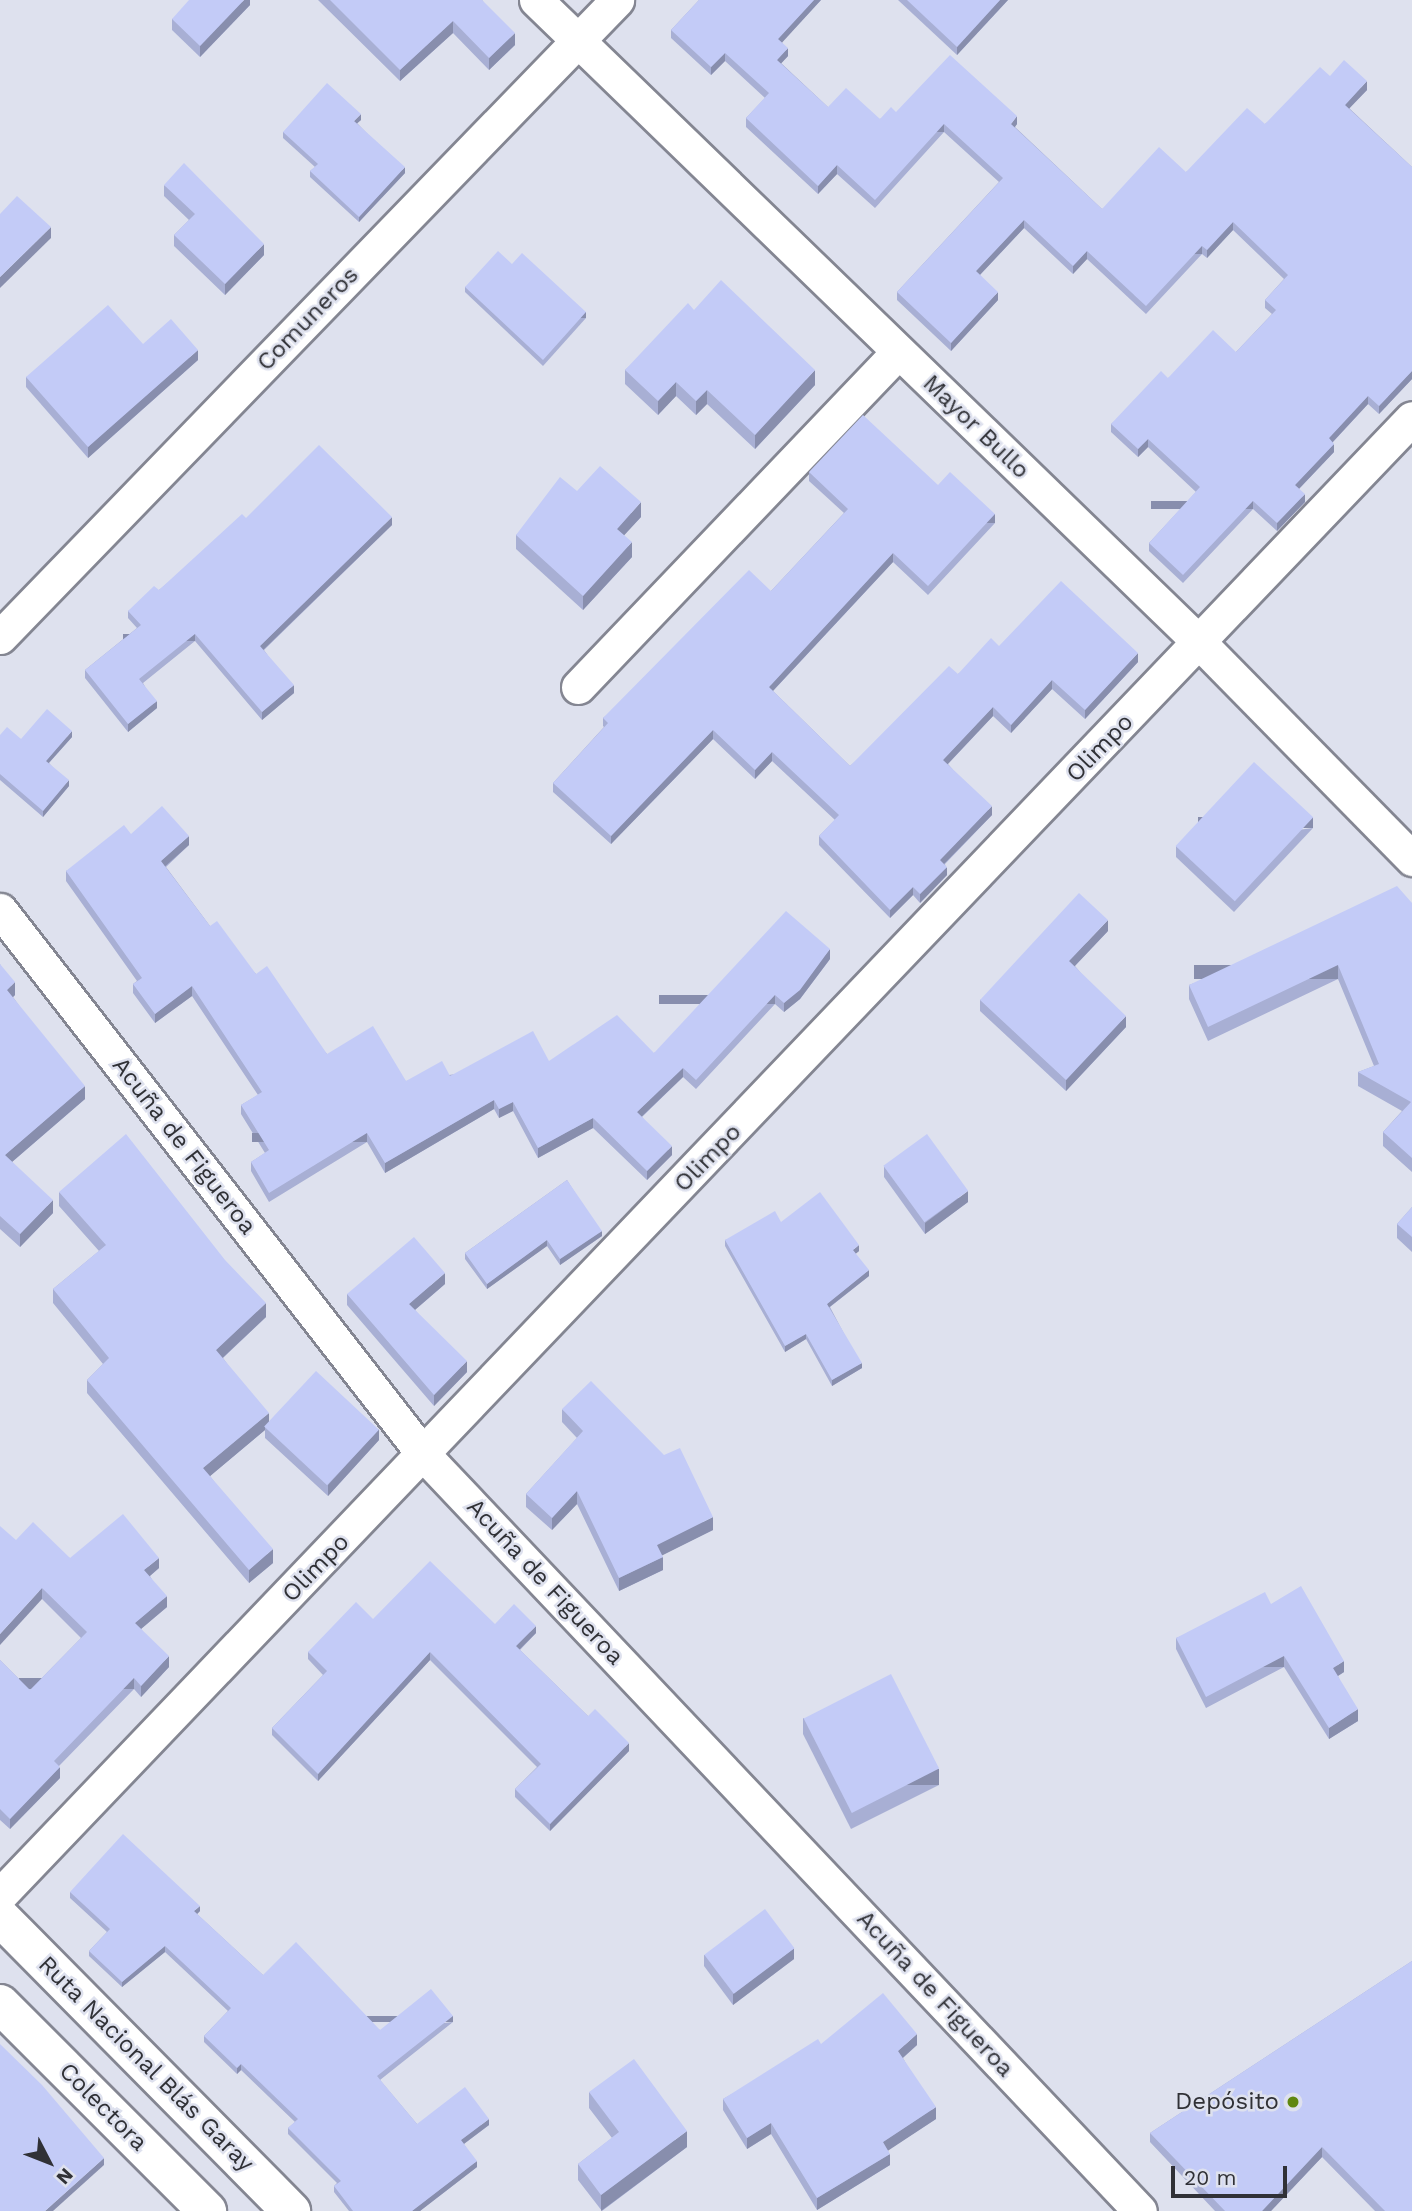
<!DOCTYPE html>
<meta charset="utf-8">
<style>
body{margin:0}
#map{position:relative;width:1412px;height:2211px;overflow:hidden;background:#dee1ee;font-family:"Work Sans",sans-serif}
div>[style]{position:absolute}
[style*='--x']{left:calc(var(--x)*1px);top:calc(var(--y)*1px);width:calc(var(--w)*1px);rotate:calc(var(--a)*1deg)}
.roads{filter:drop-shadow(2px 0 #848692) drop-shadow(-2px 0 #848692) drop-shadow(0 2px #848692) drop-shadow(0 -2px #848692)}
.street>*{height:33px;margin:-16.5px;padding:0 16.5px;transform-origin:16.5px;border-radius:16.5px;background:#fff}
.secondary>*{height:38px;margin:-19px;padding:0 19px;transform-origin:19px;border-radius:19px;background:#fff}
.highway>*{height:38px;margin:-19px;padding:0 19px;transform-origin:19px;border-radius:19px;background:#fff}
.wall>*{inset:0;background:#a8afd4}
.shaded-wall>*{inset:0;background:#888ead;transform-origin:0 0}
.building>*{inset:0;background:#c3cbf7;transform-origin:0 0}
.dots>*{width:19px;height:19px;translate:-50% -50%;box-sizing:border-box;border:4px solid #dee1ee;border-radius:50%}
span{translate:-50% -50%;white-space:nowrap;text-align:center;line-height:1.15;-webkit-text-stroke:5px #dee1ee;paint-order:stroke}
.street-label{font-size:24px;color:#303136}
.poi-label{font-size:24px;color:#303136}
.right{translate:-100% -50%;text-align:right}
.north{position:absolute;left:14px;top:2127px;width:70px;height:70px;-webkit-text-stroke:5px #dee1ee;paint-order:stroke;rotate:132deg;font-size:19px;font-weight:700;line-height:28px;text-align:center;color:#303136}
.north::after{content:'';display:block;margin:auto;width:24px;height:32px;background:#303136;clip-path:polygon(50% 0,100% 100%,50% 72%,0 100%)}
.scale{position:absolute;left:1171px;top:2166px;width:116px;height:32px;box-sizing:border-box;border:4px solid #303136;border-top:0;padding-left:9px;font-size:21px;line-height:24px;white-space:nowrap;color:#303136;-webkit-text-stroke:5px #dee1ee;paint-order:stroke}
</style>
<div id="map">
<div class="roads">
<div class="street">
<div style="--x:536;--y:0;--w:924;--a:44.08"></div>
<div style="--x:1200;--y:643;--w:303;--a:45.5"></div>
<div style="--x:0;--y:637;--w:887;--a:-45.91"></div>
<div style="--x:578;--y:687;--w:463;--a:-46.3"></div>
<div style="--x:0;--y:910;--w:691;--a:52.12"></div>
<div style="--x:424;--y:1455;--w:1041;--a:46.56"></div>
<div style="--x:0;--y:1895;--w:2043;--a:-46.29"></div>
</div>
<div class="secondary">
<div style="--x:0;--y:2004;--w:293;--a:45"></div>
</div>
<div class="highway">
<div style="--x:0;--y:1917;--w:414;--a:45.3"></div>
</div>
</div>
<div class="wall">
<div style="clip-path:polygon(250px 0,250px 5px,200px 57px,172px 30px,172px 19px)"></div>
<div style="clip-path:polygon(318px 0,482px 0,515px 45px,489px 70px,453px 33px,400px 81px)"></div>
<div style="clip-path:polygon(699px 0,821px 0,782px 42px,788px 56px,781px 63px,828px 107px,880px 119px,896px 112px,1017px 124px,1015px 127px,1102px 209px,1186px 172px,1265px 124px,1330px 76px,1367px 90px,1349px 108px,1412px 167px,1412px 379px,1379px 414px,1368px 404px,1333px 442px,1334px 452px,1299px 489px,1305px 502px,1277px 531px,1253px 509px,1183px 583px,1149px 551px,1149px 543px,1196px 492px,1148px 447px,1138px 457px,1111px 432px,1111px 424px,1168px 378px,1236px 352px,1272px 314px,1265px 308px,1265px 300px,1284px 279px,1233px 230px,1207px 258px,1202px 254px,1146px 314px,1087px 259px,1073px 274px,1024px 228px,980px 275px,998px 300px,951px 351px,897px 300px,897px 292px,999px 182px,944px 132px,875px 208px,837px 174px,818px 194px,746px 127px,746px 118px,765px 98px,725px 61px,711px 75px,671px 38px,671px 30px)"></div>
<div style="clip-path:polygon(898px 0,1008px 0,957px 55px)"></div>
<div style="clip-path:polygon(361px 120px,357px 123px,405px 173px,359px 222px,310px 177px,310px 171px,315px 167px,283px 138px,283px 132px)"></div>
<div style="clip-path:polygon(164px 185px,264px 255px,225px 295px,174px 246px,174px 235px,189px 220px,164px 196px)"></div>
<div style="clip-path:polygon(512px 264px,586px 318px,543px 366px,465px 292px,465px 287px)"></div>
<div style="clip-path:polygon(694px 310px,815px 385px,755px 449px,707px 404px,696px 415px,676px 396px,658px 415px,625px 384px,625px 370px)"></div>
<div style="clip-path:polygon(143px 344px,198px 360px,88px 458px,26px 387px,26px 377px)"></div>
<div style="clip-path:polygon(809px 472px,938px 485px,995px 523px,928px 595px,893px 562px,773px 691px,850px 766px,958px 674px,999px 646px,1138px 662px,1085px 719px,1052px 689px,1011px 733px,993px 716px,948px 764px,992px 815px,945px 864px,947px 875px,920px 903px,913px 895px,890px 918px,819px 845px,819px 836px,835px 820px,772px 761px,755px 779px,713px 739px,611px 844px,553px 792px,553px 783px,604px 727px,603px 726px,603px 718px,771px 591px,844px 513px,809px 481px)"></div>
<div style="clip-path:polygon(577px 491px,641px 517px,624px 535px,632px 557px,583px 610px,516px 549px,516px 535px)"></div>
<div style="clip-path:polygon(246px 518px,392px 525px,264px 650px,294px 693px,262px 720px,195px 641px,143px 683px,157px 708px,128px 732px,85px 678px,85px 670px,137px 628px,128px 618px,128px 611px,159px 590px)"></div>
<div style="clip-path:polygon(0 735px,21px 739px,72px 737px,49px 763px,69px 786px,43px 817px,0 780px)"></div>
<div style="clip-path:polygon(1313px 828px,1234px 912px,1176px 857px,1176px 846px)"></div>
<div style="clip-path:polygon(131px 834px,189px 845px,166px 867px,210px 926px,256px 974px,327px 1054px,406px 1081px,549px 1061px,654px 1053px,830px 959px,800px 999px,784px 1012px,775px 1004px,696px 1089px,683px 1077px,642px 1117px,672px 1155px,647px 1180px,593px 1128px,538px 1158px,513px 1111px,499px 1118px,494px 1109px,385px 1173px,367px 1142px,269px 1202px,251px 1171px,251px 1162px,265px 1153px,241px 1114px,241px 1105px,258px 1095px,192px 996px,155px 1023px,133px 993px,133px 984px,137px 981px,66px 881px,66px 871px)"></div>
<div style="clip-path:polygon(1412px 903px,1412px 1172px,1383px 1146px,1383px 1132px,1402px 1111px,1358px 1086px,1358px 1072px,1374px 1066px,1338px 979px,1208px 1041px,1189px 999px,1189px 985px)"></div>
<div style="clip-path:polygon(1108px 931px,1075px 966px,1126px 1027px,1066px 1091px,980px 1011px,980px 1000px)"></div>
<div style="clip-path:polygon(0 964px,15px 995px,13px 997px,85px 1099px,12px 1162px,53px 1213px,20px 1247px,0 1229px)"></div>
<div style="clip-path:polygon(884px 1166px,968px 1202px,925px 1234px,884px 1177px)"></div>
<div style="clip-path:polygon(567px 1180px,602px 1236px,560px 1265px,547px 1246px,487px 1289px,465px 1259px,465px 1253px)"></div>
<div style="clip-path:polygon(59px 1192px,266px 1317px,223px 1358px,269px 1423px,379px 1440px,328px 1496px,265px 1438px,265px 1430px,210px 1476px,273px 1563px,249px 1583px,87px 1393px,87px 1380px,103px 1364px,53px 1303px,53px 1289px,99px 1251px,59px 1206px)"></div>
<div style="clip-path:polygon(1412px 1207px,1412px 1252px,1397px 1238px,1397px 1224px)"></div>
<div style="clip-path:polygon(781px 1222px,859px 1251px,855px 1254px,869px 1276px,830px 1307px,862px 1368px,832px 1386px,806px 1339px,785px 1352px,725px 1246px,725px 1240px)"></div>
<div style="clip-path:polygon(445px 1284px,415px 1310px,467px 1372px,434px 1406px,347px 1305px,347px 1294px)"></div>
<div style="clip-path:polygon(562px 1409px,713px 1530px,662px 1555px,663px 1570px,619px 1591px,577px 1504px,552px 1530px,526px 1507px,526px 1494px,577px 1438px,562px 1422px)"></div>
<div style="clip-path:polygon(16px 1540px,70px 1558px,159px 1568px,150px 1576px,167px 1607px,141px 1629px,169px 1667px,141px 1697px,134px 1689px,59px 1766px,60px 1778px,10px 1829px,0 1820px,0 1660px,30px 1690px,81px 1638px,42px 1599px)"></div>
<div style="clip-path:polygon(1271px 1604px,1344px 1672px,1338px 1676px,1358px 1721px,1329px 1739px,1284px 1667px,1206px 1708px,1176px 1649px,1176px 1638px)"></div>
<div style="clip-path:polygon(373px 1619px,495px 1624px,536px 1633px,520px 1650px,588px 1716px,629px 1751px,550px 1831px,515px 1797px,515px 1789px,537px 1767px,430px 1660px,318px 1781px,272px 1735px,272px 1728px,323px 1675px,308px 1659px,308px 1652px)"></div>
<div style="clip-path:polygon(803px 1718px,939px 1785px,851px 1829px,803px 1734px)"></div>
<div style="clip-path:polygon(70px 1892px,200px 1911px,197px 1914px,263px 1975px,380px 2030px,453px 2022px,380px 2080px,417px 2124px,489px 2125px,464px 2144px,477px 2167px,420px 2211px,349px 2211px,334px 2192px,334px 2186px,337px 2183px,288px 2134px,288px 2128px,295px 2122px,241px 2070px,237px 2074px,204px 2042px,204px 2036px,228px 2011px,165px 1952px,122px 1987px,89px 1956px,89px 1951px,107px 1932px,70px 1898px)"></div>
<div style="clip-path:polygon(704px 1955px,794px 1959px,733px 2005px,704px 1966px)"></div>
<div style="clip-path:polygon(1412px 1961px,1412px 2211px,1375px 2211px,1322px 2157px,1271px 2211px,1215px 2211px,1150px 2142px,1150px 2133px)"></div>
<div style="clip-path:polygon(821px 2044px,917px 2045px,903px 2058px,936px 2119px,888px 2150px,890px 2165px,817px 2210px,771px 2134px,747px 2149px,723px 2110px,723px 2099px)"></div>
<div style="clip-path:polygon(589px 2092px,687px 2147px,602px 2211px,578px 2180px,578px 2164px,612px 2138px,589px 2108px)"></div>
</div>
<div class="shaded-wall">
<div style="clip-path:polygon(244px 0,250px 0,250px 5px,200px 57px,200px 46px)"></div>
<div style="clip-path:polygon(814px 0,821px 0,778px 47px,778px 39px)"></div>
<div style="clip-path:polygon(1000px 0,1008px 0,957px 55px,957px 47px)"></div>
<div style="clip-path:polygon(453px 21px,453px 33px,400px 81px,400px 70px)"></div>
<div style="clip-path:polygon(515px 33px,515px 45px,489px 70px,489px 58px)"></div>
<div style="clip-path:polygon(788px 48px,788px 56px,777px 68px,777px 60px)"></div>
<div style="clip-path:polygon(725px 53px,725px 61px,711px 75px,711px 67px)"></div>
<div style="clip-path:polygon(1367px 81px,1367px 90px,1345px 113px,1345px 105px)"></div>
<div style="clip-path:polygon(361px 114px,361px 120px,354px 126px,354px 121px)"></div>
<div style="clip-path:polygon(1017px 116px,1017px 124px,1011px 132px,1011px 124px)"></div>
<div style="left:944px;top:124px;width:8px;height:103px;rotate:90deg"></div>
<div style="clip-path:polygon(837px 165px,837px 174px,818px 194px,818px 186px)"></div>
<div style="clip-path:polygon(405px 167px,405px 173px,359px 222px,359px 217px)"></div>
<div style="clip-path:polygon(1024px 220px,1024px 228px,976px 279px,976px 271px)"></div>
<div style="clip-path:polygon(1233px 222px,1233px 230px,1207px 258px,1207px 250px)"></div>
<div style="clip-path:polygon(51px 227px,51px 238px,0 288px,0 277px)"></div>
<div style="clip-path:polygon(264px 244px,264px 255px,225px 295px,225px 284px)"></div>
<div style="left:1202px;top:246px;width:8px;height:82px;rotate:90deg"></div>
<div style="clip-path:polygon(1087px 251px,1087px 259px,1073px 274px,1073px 266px)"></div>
<div style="clip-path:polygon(998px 292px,998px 300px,951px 351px,951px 343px)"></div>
<div style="left:586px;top:312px;width:6px;height:64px;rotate:90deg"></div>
<div style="clip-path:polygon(198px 350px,198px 360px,88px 458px,88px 447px)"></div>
<div style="clip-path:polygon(815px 370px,815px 385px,755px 449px,755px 435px)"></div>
<div style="clip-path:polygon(1412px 371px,1412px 379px,1379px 414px,1379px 406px)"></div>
<div style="clip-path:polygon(676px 382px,676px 396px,658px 415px,658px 401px)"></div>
<div style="clip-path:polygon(707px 390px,707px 404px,696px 415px,696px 401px)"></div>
<div style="clip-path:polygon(1368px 396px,1368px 404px,1329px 446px,1329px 438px)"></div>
<div style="clip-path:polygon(1148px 439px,1148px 447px,1138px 457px,1138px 449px)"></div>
<div style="clip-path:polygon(1334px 444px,1334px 452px,1295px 493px,1295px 485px)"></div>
<div style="clip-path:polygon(1305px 494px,1305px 502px,1277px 531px,1277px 523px)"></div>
<div style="left:1253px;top:501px;width:8px;height:102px;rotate:90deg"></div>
<div style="clip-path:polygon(641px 502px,641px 517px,617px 543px,617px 529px)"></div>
<div style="left:995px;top:514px;width:9px;height:98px;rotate:90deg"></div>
<div style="clip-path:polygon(392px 517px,392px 525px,260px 653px,260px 646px)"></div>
<div style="clip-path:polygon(632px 542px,632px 557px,583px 610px,583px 596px)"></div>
<div style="clip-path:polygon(893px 553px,893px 562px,769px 695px,769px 687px)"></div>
<div style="left:195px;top:634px;width:7px;height:72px;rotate:90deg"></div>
<div style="clip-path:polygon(1138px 653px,1138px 662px,1085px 719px,1085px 710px)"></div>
<div style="clip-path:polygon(1052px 680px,1052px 689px,1011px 733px,1011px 725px)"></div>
<div style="clip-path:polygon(294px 685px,294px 693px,262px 720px,262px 712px)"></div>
<div style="clip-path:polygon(157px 701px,157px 708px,128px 732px,128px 724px)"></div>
<div style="clip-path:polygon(993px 707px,993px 716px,943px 769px,943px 760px)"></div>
<div style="clip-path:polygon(713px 730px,713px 739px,611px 844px,611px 836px)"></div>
<div style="clip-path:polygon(72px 731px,72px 737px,46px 766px,46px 761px)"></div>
<div style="clip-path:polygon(772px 752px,772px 761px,755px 779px,755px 770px)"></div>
<div style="clip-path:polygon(69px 780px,69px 786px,43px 817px,43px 811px)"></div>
<div style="clip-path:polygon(992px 806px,992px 815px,940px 868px,940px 860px)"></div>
<div style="left:1313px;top:817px;width:11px;height:115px;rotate:90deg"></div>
<div style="clip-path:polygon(189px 836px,189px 845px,161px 870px,161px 861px)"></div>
<div style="clip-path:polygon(947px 867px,947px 875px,920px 903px,920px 894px)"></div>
<div style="clip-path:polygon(913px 887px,913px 895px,890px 918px,890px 910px)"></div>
<div style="clip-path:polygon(1108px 920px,1108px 931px,1069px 972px,1069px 961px)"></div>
<div style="clip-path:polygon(830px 949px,830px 959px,800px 999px,784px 1012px,784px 1003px)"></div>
<div style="left:1338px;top:965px;width:14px;height:144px;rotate:90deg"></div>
<div style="clip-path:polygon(15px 982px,15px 995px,7px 1003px,7px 990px)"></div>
<div style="clip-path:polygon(192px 986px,192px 996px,155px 1023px,155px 1014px)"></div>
<div style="left:775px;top:995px;width:9px;height:116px;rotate:90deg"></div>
<div style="clip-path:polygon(1126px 1016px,1126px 1027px,1066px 1091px,1066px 1080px)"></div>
<div style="clip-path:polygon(683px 1068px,683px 1077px,637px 1121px,637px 1112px)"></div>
<div style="clip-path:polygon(85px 1086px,85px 1099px,5px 1168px,5px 1155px)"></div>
<div style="clip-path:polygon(494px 1100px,494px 1109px,385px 1173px,385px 1163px)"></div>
<div style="clip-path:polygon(513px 1102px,513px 1111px,499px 1118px,499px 1109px)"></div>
<div style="clip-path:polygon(593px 1118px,593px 1128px,538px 1158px,538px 1148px)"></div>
<div style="left:367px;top:1133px;width:9px;height:115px;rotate:90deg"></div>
<div style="clip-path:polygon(672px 1146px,672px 1155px,647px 1180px,647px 1171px)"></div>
<div style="clip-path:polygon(968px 1191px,968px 1202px,925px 1234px,925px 1223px)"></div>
<div style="clip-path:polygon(53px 1200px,53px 1213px,20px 1247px,20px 1234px)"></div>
<div style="clip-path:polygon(602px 1231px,602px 1236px,560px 1265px,560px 1259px)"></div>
<div style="clip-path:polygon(547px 1240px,547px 1246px,487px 1289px,487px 1284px)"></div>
<div style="clip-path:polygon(859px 1245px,859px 1251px,853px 1256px,853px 1250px)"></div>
<div style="clip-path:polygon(869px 1270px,869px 1276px,827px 1309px,827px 1304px)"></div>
<div style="clip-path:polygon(445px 1273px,445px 1284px,409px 1315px,409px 1304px)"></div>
<div style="clip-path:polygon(266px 1303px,266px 1317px,216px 1364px,216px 1350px)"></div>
<div style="clip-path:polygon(806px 1334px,806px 1339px,785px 1352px,785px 1346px)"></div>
<div style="clip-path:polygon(467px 1361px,467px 1372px,434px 1406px,434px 1395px)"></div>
<div style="clip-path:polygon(862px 1363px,862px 1368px,832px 1386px,832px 1380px)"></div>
<div style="clip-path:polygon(269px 1413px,269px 1427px,265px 1427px,265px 1430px,203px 1482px,203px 1468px)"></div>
<div style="clip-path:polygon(379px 1429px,379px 1440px,328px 1496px,328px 1485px)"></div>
<div style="clip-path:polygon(577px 1491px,577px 1504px,552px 1530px,552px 1518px)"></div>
<div style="clip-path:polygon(713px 1517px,713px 1530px,657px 1558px,657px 1545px)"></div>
<div style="clip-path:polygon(273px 1549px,273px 1563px,249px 1583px,249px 1570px)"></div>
<div style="clip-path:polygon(663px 1557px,663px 1570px,619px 1591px,619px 1578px)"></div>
<div style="clip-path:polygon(159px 1558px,159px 1568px,144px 1581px,144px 1570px)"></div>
<div style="clip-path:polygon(42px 1588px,42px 1599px,0 1645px,0 1634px)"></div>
<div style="clip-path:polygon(167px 1596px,167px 1607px,135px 1634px,135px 1623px)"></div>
<div style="clip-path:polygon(536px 1626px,536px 1633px,516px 1653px,516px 1646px)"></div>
<div style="clip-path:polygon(430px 1652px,430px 1660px,318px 1781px,318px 1774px)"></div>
<div style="clip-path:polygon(169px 1656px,169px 1667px,141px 1697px,141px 1686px)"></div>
<div style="left:1284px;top:1656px;width:11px;height:88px;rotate:90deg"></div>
<div style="clip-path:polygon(1344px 1661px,1344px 1672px,1333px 1679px,1333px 1668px)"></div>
<div style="left:134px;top:1678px;width:11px;height:115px;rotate:90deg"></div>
<div style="clip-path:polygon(1358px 1709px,1358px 1721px,1329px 1739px,1329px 1728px)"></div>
<div style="clip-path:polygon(629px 1743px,629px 1751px,550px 1831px,550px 1824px)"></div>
<div style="clip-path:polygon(60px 1767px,60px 1778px,10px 1829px,10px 1819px)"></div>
<div style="left:939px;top:1769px;width:16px;height:98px;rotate:90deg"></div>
<div style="clip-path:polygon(200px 1906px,200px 1911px,194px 1917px,194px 1911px)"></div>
<div style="clip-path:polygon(165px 1946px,165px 1952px,122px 1987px,122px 1982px)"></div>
<div style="clip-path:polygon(794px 1948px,794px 1959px,733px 2005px,733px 1994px)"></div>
<div style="left:453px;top:2016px;width:6px;height:97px;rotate:90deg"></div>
<div style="clip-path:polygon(917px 2034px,917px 2045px,898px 2062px,898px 2051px)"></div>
<div style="clip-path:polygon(241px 2064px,241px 2070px,237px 2074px,237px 2068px)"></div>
<div style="clip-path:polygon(936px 2107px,936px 2119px,883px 2154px,883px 2142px)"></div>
<div style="clip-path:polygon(489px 2119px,489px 2125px,461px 2146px,461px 2140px)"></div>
<div style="clip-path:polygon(771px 2123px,771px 2134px,747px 2149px,747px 2138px)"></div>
<div style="clip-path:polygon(687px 2131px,687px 2147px,601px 2211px,601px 2195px)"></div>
<div style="clip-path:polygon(1322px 2147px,1322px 2157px,1271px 2211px,1262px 2211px)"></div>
<div style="clip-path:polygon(890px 2154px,890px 2165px,817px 2210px,817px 2198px)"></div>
<div style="clip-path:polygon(104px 2158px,104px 2165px,53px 2211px,45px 2211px)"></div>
<div style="clip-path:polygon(477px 2161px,477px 2167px,420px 2211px,412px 2211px)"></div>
</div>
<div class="building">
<div style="clip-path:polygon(189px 0,244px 0,200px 46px,172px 19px)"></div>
<div style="clip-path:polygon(330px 0,482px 0,515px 33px,489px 58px,453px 21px,400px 70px)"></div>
<div style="clip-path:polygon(699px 0,814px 0,778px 39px,788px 48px,777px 60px,828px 107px,846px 88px,880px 119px,891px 107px,896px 112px,950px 55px,1017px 116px,1011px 124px,1102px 209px,1159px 147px,1186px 172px,1247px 108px,1265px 124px,1320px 67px,1330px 76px,1344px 60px,1367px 81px,1345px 105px,1412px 167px,1412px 371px,1379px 406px,1368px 396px,1329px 438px,1334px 444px,1295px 485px,1305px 494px,1277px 523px,1253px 501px,1183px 575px,1149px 543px,1200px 487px,1148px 439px,1138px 449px,1111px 424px,1161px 371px,1168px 378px,1213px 330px,1236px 352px,1276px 310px,1265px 300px,1288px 275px,1233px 222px,1207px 250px,1202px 246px,1146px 306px,1087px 251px,1073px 266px,1024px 220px,976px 271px,998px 292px,951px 343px,897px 292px,1003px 178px,944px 124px,875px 200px,837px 165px,818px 186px,746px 118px,769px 93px,725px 53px,711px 67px,671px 30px)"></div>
<div style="clip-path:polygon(907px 0,1000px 0,957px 47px)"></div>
<div style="clip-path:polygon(327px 83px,361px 114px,354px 121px,405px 167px,359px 217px,310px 171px,318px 164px,283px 132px)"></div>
<div style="clip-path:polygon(184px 163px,264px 244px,225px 284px,174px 235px,195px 214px,164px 185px)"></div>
<div style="clip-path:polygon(17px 196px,51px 227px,0 277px,0 214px)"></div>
<div style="clip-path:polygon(498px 251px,512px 264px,522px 253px,586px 312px,543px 360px,465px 287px)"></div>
<div style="clip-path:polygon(721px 280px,815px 370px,755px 435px,707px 390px,696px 401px,676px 382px,658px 401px,625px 370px,688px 303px,694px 310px)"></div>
<div style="clip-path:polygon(108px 305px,143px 344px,171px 319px,198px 350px,88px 447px,26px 377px)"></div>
<div style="clip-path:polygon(863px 415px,938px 485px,950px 472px,995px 514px,928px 586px,893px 553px,769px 687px,850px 766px,949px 666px,958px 674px,991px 638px,999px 646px,1061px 581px,1138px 653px,1085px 710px,1052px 680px,1011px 725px,993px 707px,943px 760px,992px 806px,940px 860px,947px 867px,920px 894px,913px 887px,890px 910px,819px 836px,839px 815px,772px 752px,755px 770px,713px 730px,611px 836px,553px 783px,608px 723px,603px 718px,749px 570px,771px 591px,848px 509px,809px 472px)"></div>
<div style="clip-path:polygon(319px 445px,392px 517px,260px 646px,294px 685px,262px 712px,195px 634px,139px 679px,157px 701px,128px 724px,85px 670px,141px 625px,128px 611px,154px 586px,159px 590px,242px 514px,246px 518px)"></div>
<div style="clip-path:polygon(600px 466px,641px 502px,617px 529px,632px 542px,583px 596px,516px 535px,560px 477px,577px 491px)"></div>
<div style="clip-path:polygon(47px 709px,72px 731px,46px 761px,69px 780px,43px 811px,0 774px,0 735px,7px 727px,21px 739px)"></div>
<div style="left:1254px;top:762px;width:81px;height:115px;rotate:43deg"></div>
<div style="clip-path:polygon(162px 806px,189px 836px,161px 861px,210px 926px,217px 921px,256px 974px,267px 966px,327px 1054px,373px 1026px,406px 1081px,442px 1061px,450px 1076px,533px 1031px,549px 1061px,617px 1015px,654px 1053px,786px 911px,830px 949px,800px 990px,784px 1003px,775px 995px,696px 1080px,683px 1068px,637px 1112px,672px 1146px,647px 1171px,593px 1118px,538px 1148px,513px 1102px,499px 1109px,494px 1100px,385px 1163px,367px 1133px,269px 1193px,251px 1162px,269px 1150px,241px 1105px,262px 1092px,192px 986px,155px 1014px,133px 984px,142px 978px,66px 871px,124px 825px,131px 834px)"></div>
<div style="clip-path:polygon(1397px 886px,1412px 903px,1412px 1158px,1383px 1132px,1411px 1102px,1358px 1072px,1379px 1064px,1338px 965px,1208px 1027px,1189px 985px)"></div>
<div style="clip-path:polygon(1079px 893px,1108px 920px,1069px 961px,1126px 1016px,1066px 1080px,980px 1000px)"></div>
<div style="clip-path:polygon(0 964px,15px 982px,7px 990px,85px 1086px,5px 1155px,53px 1200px,20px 1234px,0 1216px)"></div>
<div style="clip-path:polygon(126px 1134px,225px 1260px,266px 1303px,216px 1350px,269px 1413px,203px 1468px,273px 1549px,249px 1570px,87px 1380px,109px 1358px,53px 1289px,106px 1245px,59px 1192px)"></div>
<div style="left:927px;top:1134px;width:70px;height:54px;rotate:54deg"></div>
<div style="clip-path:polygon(567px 1180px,602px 1231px,560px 1259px,547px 1240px,487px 1284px,465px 1253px)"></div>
<div style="clip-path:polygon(820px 1192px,859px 1245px,853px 1250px,869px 1270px,827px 1304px,862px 1363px,832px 1380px,806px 1334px,785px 1346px,725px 1240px,775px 1211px,781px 1222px)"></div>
<div style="clip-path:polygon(1412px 1207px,1412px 1237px,1397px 1224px)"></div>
<div style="clip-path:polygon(414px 1237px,445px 1273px,409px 1304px,467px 1361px,434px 1395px,347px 1294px)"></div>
<div style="left:316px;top:1371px;width:86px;height:76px;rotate:43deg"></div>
<div style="clip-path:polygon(591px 1381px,664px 1455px,680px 1448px,713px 1517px,657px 1545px,663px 1557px,619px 1578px,577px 1491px,552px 1518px,526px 1494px,583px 1431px,562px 1409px)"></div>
<div style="clip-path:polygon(123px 1514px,159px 1558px,144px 1570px,167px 1596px,135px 1623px,169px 1656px,141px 1686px,134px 1678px,54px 1761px,60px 1767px,10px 1819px,0 1809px,0 1660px,30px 1690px,87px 1632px,42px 1588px,0 1634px,0 1526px,16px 1540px,33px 1522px,70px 1558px)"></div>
<div style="clip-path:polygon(430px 1561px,495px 1624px,514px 1604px,536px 1626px,516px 1646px,588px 1716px,595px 1709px,629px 1743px,550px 1824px,515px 1789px,541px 1764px,430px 1652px,318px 1774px,272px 1728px,327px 1671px,308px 1652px,356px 1602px,373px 1619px)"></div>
<div style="clip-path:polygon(1301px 1586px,1344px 1661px,1333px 1668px,1358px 1709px,1329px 1728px,1284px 1656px,1206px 1697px,1176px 1638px,1265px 1592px,1271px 1604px)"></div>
<div style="left:891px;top:1674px;width:106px;height:98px;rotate:63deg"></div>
<div style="clip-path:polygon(123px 1834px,200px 1906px,194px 1911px,263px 1975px,296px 1942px,380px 2030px,431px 1989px,453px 2016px,377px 2076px,417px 2124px,465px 2087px,489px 2119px,461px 2140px,477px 2161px,412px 2211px,353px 2211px,334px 2186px,341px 2181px,288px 2128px,298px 2119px,241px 2064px,237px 2068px,204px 2036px,231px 2008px,165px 1946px,122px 1982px,89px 1951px,110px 1929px,70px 1892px)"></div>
<div style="left:765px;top:1909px;width:49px;height:76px;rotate:53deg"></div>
<div style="clip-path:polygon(1412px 1961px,1412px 2211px,1385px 2211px,1322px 2147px,1262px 2211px,1225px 2211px,1150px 2133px)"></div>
<div style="clip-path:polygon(883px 1993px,917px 2034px,898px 2051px,936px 2107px,883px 2142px,890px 2154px,817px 2198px,771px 2123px,747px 2138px,723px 2099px,818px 2039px,821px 2044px)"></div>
<div style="clip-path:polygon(0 2044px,42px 2085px,104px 2158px,45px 2211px,0 2211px)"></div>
<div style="clip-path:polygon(634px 2059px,687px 2131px,601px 2195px,578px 2164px,619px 2132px,589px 2092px)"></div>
</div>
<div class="dots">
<div style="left:1293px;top:2102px;background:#60870f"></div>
</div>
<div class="street-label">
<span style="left:308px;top:319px;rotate:-46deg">Comuneros</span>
<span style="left:976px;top:427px;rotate:44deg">Mayor Bullo</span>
<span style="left:1100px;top:748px;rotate:-46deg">Olimpo</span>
<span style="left:184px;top:1146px;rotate:52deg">Acuña de Figueroa</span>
<span style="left:708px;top:1158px;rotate:-46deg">Olimpo</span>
<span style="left:316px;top:1568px;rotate:-46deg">Olimpo</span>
<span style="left:545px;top:1582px;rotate:47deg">Acuña de Figueroa</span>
<span style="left:935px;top:1994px;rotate:47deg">Acuña de Figueroa</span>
<span style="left:146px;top:2064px;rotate:45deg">Ruta Nacional Blás Garay</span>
<span style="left:103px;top:2107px;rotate:45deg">Colectora</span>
</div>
<div class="poi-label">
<span class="right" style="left:1279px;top:2102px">Depósito</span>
</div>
<div class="north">N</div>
<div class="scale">20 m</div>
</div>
